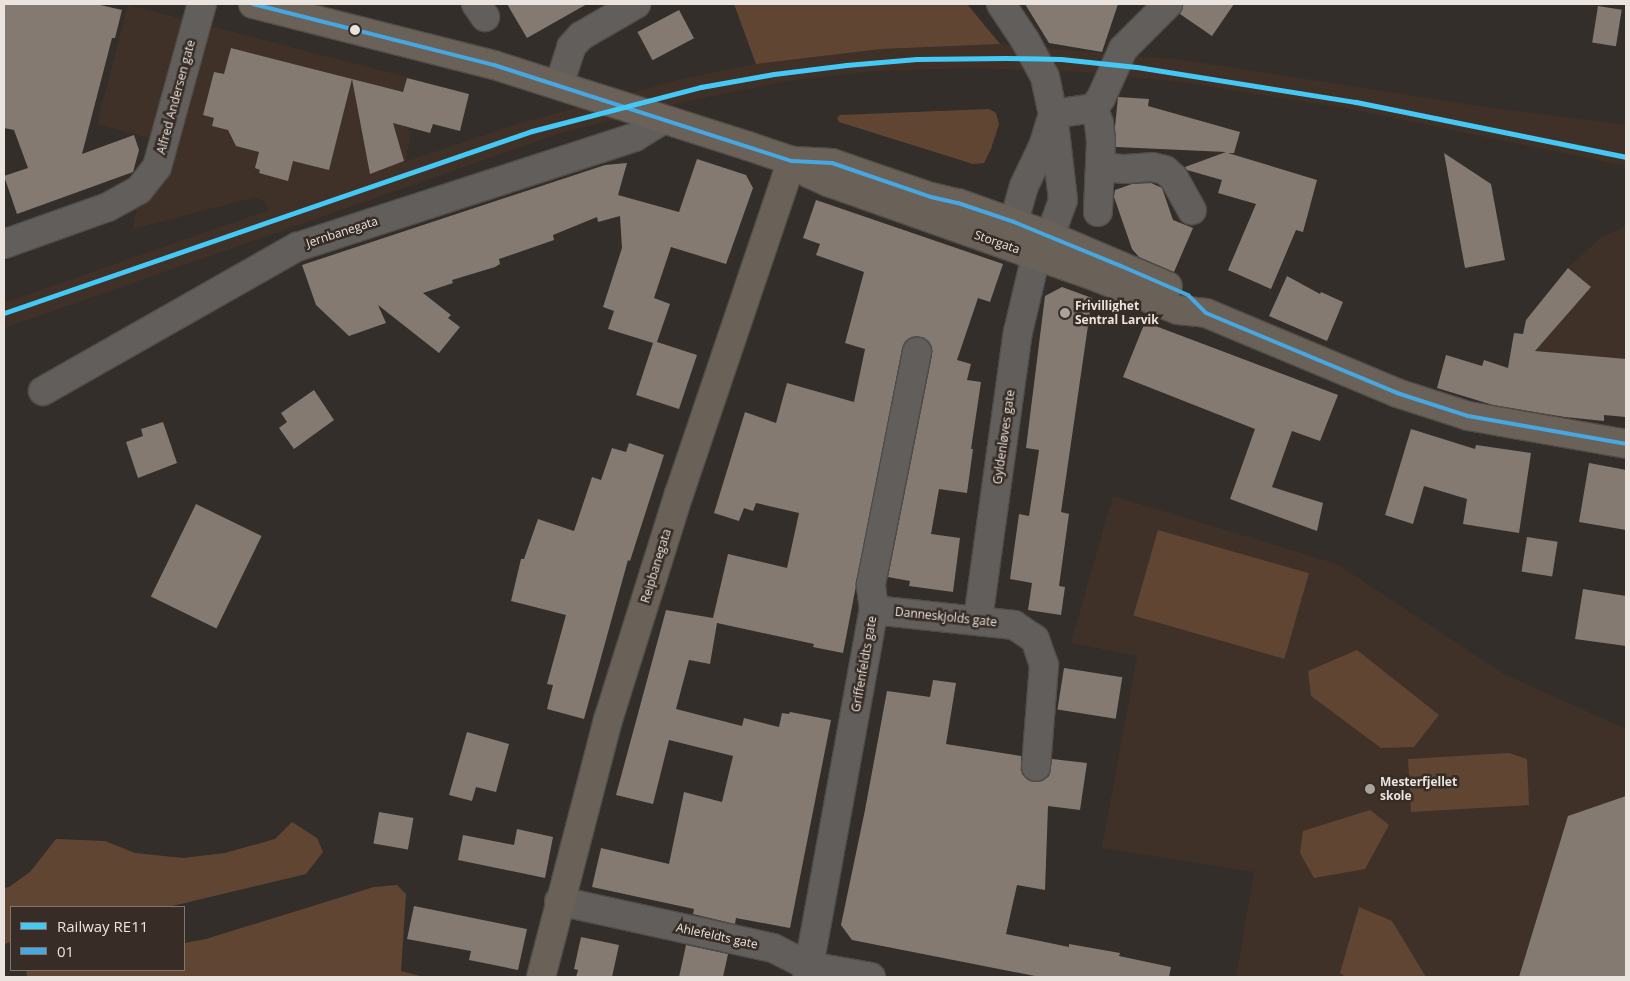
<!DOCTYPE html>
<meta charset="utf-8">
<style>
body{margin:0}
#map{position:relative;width:1630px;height:981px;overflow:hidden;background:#332e2a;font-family:"Open Sans",sans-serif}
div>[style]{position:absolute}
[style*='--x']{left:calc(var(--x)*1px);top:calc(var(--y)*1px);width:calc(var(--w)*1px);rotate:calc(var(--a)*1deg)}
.built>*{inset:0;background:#3f3127}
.green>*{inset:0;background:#604632;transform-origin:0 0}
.building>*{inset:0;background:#847a72;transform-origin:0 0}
.roads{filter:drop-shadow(1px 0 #504c48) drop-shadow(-1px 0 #504c48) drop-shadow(0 1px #504c48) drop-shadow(0 -1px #504c48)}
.minor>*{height:28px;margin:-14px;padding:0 14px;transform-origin:14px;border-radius:14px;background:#625e5b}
.major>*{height:28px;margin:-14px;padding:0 14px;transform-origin:14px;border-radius:14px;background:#6a6159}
.bus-1>*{height:4px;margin:-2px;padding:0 2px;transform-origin:2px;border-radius:2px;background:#47a7e1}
.rail-1>*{height:5px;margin:-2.5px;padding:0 2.5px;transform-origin:2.5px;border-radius:2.5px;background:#44c8f5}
.dots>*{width:14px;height:14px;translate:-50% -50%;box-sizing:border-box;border:2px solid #372d26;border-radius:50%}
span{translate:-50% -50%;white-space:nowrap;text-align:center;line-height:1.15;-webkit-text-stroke:5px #372d26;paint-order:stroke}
.street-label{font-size:12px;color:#eae3de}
.poi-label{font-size:12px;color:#eae3de;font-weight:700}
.left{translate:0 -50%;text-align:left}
.frame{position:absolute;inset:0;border:5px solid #eae3de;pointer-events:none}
.legend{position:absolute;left:10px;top:906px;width:175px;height:65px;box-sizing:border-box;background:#372d26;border:1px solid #7f7670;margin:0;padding:6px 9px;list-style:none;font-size:15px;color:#eae3de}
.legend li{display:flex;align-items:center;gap:10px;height:25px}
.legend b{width:25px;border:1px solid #7f7670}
</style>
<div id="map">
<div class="built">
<div style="clip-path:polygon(128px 5px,407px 77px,395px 118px,411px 132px,405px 162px,521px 123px,682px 79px,756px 64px,881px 49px,1000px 44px,1183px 60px,1492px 108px,1626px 125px,1626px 166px,1350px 109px,1180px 82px,1083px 72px,971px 68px,875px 71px,787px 81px,688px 101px,561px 133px,4px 328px,4px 303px,269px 210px,264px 202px,256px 197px,133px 229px,149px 138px,97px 124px)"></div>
<div style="clip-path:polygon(1626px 226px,1626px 417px,1604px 415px,1604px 421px,1523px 413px,1537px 306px,1568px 268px,1599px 239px)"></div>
<div style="clip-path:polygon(1113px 496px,1337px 564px,1504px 674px,1626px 729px,1626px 977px,1236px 977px,1254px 872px,1102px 848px,1137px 656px,1071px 643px)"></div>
</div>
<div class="green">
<div style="clip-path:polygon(734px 4px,967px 4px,1000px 44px,881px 49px,756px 64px)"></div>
<div style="clip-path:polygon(989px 109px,996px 113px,999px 124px,991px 149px,984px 163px,973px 164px,839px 122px,837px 118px,840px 115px)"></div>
<div style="left:1158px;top:530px;width:157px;height:89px;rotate:16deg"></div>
<div style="clip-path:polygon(1357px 650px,1439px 715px,1414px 747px,1381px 748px,1311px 696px,1308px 671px)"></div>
<div style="clip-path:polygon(1509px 753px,1527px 759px,1529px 805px,1411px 812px,1408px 759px)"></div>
<div style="clip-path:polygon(1370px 810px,1389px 825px,1365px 869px,1314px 878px,1300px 853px,1303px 831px)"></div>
<div style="clip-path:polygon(292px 822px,317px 838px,323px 852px,306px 874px,168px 907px,11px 907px,11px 942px,4px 944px,4px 888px,9px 887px,30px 872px,56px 839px,105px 841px,135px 853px,183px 858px,225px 853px,275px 839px)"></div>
<div style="clip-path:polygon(397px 885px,406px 894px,401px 971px,424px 977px,27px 977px,26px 970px,184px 970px,184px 943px,206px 939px,374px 887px)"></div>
<div style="clip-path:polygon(1359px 907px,1392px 921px,1426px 977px,1346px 977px,1340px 973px)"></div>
</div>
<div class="building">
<div style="clip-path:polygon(4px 4px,96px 4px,122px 10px,115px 38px,112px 38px,82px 154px,134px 135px,139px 150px,133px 172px,17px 214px,4px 176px,28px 168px,14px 130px,4px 128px)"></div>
<div style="clip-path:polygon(507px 4px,587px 4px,527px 38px)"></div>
<div style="clip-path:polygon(1025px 4px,1118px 4px,1102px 52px,1049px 43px)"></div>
<div style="clip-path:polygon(1183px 4px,1234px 4px,1212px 36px,1180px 14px)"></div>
<div style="left:1598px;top:6px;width:24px;height:37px;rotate:9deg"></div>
<div style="left:679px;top:10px;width:32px;height:47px;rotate:62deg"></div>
<div style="clip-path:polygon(231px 48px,352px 79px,329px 170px,293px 161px,288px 181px,259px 173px,260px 170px,255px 168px,259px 152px,236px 146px,228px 130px,212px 126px,214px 118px,203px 115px,214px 72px,224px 74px)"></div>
<div style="clip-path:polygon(407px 78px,469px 94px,460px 131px,433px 124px,430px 133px,393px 123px,404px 161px,370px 174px,352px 79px,403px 92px)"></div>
<div style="clip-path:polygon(1118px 97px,1149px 99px,1148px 106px,1240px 132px,1234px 153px,1228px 153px,1317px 180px,1303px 232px,1296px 230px,1271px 289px,1228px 270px,1256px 204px,1218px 193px,1222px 180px,1187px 170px,1185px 167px,1226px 152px,1116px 147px,1115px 127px)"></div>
<div style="clip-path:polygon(1444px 153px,1491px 184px,1505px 260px,1465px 268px)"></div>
<div style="clip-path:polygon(697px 159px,746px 175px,753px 188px,726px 264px,671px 247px,654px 298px,670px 304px,657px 342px,697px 355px,679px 409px,636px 395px,653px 343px,608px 329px,614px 311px,603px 307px,622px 248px,620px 216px,598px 222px,597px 217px,553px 235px,554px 240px,499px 259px,500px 264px,495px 267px,452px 280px,453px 283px,423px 293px,451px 315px,448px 318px,460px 327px,439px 353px,378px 305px,386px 323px,349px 336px,316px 305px,302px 265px,605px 165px,627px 163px,618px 195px,679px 212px)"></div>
<div style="clip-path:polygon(1151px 183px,1162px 188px,1173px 220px,1193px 228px,1174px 272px,1139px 257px,1132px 249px,1114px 197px,1115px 190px,1132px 184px)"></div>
<div style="clip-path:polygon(816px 200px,1003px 264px,990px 302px,978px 298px,957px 360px,971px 364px,967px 380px,981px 382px,971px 449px,973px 449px,967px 493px,939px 489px,931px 534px,960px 538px,953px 592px,909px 586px,910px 581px,888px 577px,932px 355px,932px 347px,928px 341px,920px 337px,912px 337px,906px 341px,902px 349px,843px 653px,813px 647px,814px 644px,717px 623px,710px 664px,689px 660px,676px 709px,742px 726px,744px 718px,779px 727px,782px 713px,789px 714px,790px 712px,831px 720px,790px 928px,736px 918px,735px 924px,693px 914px,694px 909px,592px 887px,601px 848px,669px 864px,684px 792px,722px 802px,733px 756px,669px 740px,653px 804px,616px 795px,666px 610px,713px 618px,728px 554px,787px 568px,799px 513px,756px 503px,753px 511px,744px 508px,739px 521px,714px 513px,745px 412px,776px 423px,787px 383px,854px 402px,865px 349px,845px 343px,864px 272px,816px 255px,820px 244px,803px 238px)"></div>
<div style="clip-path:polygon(1568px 268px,1591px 287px,1535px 351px,1626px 359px,1626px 417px,1604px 415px,1604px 421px,1565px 417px,1493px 405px,1437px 388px,1446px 355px,1482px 366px,1484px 360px,1508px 368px,1514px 333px,1523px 334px,1526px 320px)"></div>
<div style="clip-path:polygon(1287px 276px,1320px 294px,1321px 292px,1343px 302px,1327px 341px,1269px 316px)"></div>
<div style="clip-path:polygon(1062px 287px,1092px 298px,1061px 512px,1069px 514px,1059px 586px,1065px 587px,1061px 615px,1028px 610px,1032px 583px,1010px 579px,1019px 514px,1029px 516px,1039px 450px,1026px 448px,1045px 296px)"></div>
<div style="clip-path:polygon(1145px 322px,1338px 395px,1320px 441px,1292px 431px,1272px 487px,1323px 503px,1317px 531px,1230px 499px,1255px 429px,1123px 377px)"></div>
<div style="clip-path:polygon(314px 390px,334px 420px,294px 449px,279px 428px,287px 422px,281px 413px)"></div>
<div style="clip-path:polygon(163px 422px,177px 463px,138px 478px,126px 442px,143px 436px,141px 429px)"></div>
<div style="clip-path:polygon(1411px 429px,1475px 449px,1476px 445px,1531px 453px,1519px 533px,1463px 524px,1467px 499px,1424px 486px,1413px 524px,1385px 515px)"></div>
<div style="clip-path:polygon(629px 443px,664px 455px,630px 561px,628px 560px,584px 719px,547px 709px,553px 685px,547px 684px,566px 615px,511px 601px,521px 559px,524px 559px,538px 519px,574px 531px,592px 477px,601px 480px,612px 448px,626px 452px)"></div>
<div style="clip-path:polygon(1589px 463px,1626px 470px,1626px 530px,1579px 522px)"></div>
<div style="left:196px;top:504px;width:73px;height:103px;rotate:26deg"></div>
<div style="left:1527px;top:537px;width:31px;height:35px;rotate:9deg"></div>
<div style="clip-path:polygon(1583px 589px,1626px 596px,1626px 646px,1575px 639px)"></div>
<div style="left:1064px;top:668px;width:59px;height:42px;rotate:9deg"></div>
<div style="clip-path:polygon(933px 680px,956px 683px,946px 744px,1021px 756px,1022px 774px,1028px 780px,1034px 782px,1042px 781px,1049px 776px,1052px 759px,1087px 763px,1080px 810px,1048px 806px,1045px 890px,1017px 885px,1006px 934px,1069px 947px,1069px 944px,1120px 953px,1119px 956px,1171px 967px,1169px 977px,1040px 977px,852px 940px,841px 925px,865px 810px,887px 691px,930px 697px)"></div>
<div style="clip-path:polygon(467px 732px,509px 744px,496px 792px,476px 787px,472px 801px,449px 795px)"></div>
<div style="clip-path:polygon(1626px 796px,1626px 977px,1519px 977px,1568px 816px)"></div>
<div style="left:379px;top:812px;width:35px;height:32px;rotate:10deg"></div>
<div style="clip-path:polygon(517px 829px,553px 837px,545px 878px,458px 860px,463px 835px,514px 845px)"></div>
<div style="clip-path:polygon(414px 906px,527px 929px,518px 970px,469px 960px,471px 951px,407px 939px)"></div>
<div style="clip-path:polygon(581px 937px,619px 945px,612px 977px,576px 977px,578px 970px,574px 969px)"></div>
<div style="clip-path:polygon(686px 945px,728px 954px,723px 977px,679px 977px)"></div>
</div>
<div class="roads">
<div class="minor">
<div style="--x:476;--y:4;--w:16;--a:55"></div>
<div style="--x:1001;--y:4;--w:43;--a:56.3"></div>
<div style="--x:1025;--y:40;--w:42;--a:61.6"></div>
<div style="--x:1045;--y:77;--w:38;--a:78"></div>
<div style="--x:1053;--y:114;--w:31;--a:107"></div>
<div style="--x:1044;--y:144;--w:47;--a:115.5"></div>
<div style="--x:1024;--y:186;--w:37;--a:106"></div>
<div style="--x:1014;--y:222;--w:32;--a:70"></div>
<div style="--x:1025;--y:252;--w:30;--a:-33"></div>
<div style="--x:1050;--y:236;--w:38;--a:-70"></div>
<div style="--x:1063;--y:200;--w:87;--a:-96.6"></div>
<div style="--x:1053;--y:114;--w:41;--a:-8.3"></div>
<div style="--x:1094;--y:108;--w:12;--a:-55"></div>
<div style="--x:1101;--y:98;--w:54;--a:-65.8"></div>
<div style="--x:1123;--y:49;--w:64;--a:-45"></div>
<div style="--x:559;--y:85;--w:40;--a:-72"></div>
<div style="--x:571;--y:47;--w:15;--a:-48"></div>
<div style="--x:581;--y:36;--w:64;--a:-30.2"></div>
<div style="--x:1094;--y:108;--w:16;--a:72"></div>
<div style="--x:1099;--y:123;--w:19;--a:84"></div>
<div style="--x:1101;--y:142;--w:70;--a:92.5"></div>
<div style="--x:1101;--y:167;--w:24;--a:5"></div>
<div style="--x:1125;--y:169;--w:27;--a:-4"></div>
<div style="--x:1152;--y:167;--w:13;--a:13"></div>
<div style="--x:1165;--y:170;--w:12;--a:42"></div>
<div style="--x:1174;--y:178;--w:37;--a:61"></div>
<div style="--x:4;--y:244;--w:110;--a:-19.6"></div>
<div style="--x:108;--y:207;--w:35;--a:-29"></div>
<div style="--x:139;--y:190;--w:29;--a:-52"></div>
<div style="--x:157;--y:167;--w:169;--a:-74.6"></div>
<div style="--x:43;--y:391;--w:292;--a:-29.6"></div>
<div style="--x:297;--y:247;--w:355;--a:-18"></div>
<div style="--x:635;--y:137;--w:32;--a:-32"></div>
<div style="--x:874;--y:610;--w:141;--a:6.1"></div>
<div style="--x:1014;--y:625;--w:25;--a:34"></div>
<div style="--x:1035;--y:639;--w:28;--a:71"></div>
<div style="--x:1044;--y:665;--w:102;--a:94.5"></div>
<div style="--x:978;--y:619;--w:290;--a:-82.1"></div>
<div style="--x:1018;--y:332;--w:78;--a:-76.7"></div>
<div style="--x:559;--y:901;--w:219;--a:12.4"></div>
<div style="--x:773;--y:948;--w:40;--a:26.6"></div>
<div style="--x:809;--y:966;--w:63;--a:10.1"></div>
<div style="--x:807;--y:977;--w:373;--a:-79.7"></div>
<div style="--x:874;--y:610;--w:26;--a:-97"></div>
<div style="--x:871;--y:584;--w:237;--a:-78.8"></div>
</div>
<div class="major">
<div style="--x:253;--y:4;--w:249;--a:14.2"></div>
<div style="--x:494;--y:65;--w:267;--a:17.7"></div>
<div style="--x:748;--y:146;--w:46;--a:18.8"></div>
<div style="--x:792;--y:161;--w:22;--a:36"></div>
<div style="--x:810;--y:174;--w:20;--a:24"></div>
<div style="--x:828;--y:182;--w:288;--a:19.5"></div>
<div style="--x:1099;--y:278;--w:85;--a:22.1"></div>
<div style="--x:1178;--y:310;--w:28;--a:6"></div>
<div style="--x:1206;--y:313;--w:207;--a:22.7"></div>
<div style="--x:1397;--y:393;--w:75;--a:17.9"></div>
<div style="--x:1468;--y:416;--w:160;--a:10"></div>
<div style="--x:794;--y:161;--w:38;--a:3"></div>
<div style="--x:832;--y:163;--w:105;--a:19"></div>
<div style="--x:931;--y:197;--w:28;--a:13"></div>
<div style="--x:958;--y:203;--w:98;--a:19.7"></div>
<div style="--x:1050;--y:236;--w:128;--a:23"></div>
<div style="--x:541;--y:977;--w:266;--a:-75.4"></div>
<div style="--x:608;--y:720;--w:237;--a:-72.6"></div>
<div style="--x:679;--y:494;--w:352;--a:-71.3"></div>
</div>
</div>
<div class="bus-1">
<div style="--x:253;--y:4;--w:249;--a:14.2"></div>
<div style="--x:494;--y:65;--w:313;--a:17.9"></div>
<div style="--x:792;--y:161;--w:40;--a:2.9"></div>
<div style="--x:832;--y:163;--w:105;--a:19"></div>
<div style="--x:931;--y:197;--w:28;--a:13"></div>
<div style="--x:958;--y:203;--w:59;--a:18.7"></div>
<div style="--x:1014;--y:222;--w:116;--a:22.4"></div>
<div style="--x:1121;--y:266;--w:73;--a:23.4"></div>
<div style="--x:1188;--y:295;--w:25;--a:45"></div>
<div style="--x:1206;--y:313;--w:207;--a:22.7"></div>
<div style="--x:1397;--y:393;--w:75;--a:17.9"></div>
<div style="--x:1468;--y:416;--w:160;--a:10"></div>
</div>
<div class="rail-1">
<div style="--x:4;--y:313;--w:558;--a:-19.02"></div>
<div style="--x:532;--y:131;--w:175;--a:-14.6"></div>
<div style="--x:701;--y:87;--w:74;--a:-10.1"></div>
<div style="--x:774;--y:74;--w:73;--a:-7.1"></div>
<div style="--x:846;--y:65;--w:71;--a:-4.8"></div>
<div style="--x:917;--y:59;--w:89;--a:-0.6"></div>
<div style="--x:1006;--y:58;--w:55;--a:1"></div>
<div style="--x:1061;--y:59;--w:76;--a:6"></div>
<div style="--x:1137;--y:67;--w:222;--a:9.1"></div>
<div style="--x:1356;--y:102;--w:276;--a:11.5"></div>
</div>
<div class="dots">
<div style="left:355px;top:30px;background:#eae3de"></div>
<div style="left:1065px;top:313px;background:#aaa49f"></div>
<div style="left:1370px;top:789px;background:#aaa49f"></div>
</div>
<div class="street-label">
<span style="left:176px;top:97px;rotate:-75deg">Alfred Andersen gate</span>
<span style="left:342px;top:232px;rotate:-18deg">Jernbanegata</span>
<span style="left:997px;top:242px;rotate:19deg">Storgata</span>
<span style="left:1004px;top:437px;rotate:-82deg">Gyldenløves gate</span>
<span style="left:656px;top:566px;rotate:-73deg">Reipbanegata</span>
<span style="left:946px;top:617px;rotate:6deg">Danneskjolds gate</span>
<span style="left:864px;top:664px;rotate:-80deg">Griffenfeldts gate</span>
<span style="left:717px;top:936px;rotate:12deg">Ahlefeldts gate</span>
</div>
<div class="poi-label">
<span class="left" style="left:1075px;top:313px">Frivillighet<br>Sentral Larvik</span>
<span class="left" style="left:1380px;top:789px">Mesterfjellet<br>skole</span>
</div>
<div class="frame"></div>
<ul class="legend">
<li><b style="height:6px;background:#44c8f5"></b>Railway RE11</li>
<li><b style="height:6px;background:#47a7e1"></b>01</li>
</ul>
</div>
